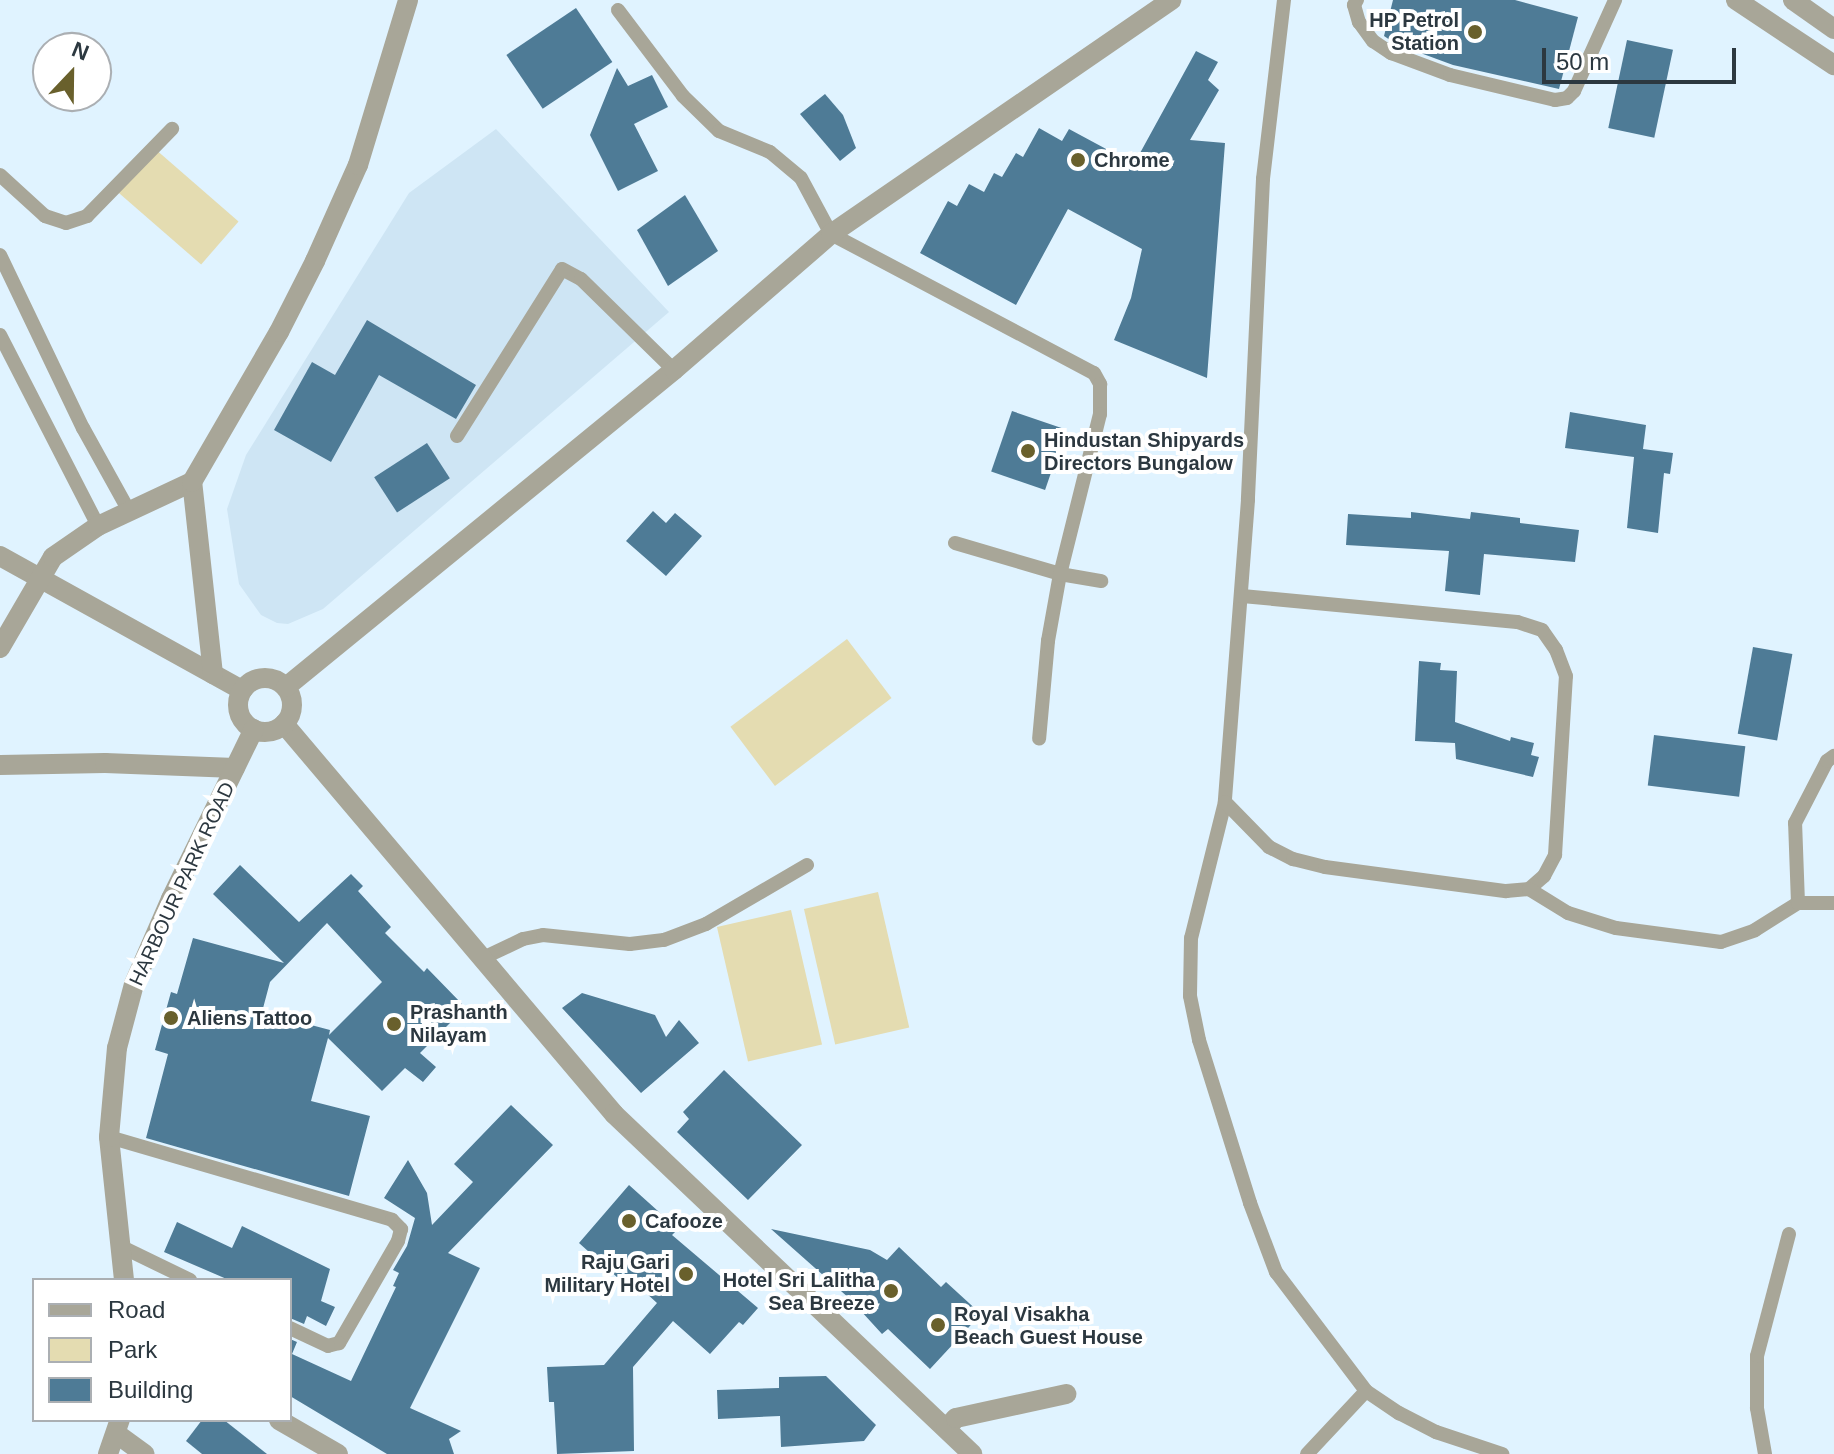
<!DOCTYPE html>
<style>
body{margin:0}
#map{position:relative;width:1834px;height:1454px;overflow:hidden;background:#e0f3ff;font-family:Arial,sans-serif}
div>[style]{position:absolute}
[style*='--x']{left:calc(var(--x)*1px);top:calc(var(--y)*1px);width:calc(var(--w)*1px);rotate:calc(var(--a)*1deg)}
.built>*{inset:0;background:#cee5f4}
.green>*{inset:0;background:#e4dcb1;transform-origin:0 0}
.building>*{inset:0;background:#4e7b96;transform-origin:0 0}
.service>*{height:14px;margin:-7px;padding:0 7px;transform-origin:7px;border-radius:7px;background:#a8a698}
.minor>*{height:20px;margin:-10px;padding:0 10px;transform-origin:10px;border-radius:10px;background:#a8a698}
.tertiary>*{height:20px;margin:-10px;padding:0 10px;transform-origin:10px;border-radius:10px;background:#a8a698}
.tertiary>.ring{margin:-10px;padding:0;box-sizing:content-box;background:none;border:20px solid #a8a698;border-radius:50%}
.dots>*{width:22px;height:22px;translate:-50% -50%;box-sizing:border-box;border:4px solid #fff;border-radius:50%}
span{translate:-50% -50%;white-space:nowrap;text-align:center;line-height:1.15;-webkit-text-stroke:8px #fff;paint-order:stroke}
.poi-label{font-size:20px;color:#2c3840;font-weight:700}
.right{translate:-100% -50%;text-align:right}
.left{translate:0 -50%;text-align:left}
.street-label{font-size:20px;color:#2c3840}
.legend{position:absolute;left:32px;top:1278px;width:260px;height:144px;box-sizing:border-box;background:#fff;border:2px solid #abafb3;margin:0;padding:10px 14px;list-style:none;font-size:24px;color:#2c3840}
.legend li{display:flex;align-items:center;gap:16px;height:40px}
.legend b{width:40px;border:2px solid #abafb3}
.north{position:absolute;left:32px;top:32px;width:80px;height:80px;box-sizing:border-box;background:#fff;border:2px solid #abafb3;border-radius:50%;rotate:22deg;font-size:22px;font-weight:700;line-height:32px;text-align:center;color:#2c3840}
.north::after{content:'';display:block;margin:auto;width:28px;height:36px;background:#69602c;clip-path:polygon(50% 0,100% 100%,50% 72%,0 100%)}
.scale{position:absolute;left:1542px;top:48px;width:194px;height:36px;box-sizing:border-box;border:4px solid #2c3840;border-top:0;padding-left:10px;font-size:24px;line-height:28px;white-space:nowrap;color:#2c3840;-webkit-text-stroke:6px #fff;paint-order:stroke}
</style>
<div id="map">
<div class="built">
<div style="clip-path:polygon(496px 129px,669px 312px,323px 609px,288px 624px,277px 623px,261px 615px,239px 584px,227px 509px,246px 455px,409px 193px)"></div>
</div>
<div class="green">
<div style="left:154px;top:148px;width:112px;height:57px;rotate:41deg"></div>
<div style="left:847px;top:639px;width:74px;height:146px;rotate:53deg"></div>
<div style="left:878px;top:892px;width:139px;height:76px;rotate:77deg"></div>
<div style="left:791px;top:910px;width:138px;height:76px;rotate:77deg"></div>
</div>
<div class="building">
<div style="clip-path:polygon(1393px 0,1515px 0,1578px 17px,1559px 89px,1453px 65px,1396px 44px,1384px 36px)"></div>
<div style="left:576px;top:8px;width:65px;height:84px;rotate:56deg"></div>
<div style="left:1627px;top:40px;width:47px;height:90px;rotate:12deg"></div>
<div style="clip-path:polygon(1196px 51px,1218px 62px,1208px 80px,1219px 90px,1190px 140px,1225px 143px,1207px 378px,1114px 340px,1131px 298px,1142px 249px,1068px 209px,1016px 305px,920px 253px,948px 201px,957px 206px,969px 184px,984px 192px,994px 173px,1002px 177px,1016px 153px,1023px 157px,1039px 128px,1062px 141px,1069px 129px,1134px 164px)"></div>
<div style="clip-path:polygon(617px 68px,628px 86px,652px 75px,668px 107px,634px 124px,658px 171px,618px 191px,590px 135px)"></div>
<div style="clip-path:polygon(825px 94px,843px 115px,856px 148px,840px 161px,800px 114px)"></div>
<div style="clip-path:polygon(685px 195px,718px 251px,668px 286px,637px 230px)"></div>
<div style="clip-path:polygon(367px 320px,476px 385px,456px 419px,379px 375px,331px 462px,274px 430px,312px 362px,335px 375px)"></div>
<div style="left:1012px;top:411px;width:57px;height:64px;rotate:19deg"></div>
<div style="clip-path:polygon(1570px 412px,1646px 425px,1643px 449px,1673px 453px,1670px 474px,1664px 473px,1658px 533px,1627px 528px,1634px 457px,1565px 448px)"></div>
<div style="left:427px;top:443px;width:42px;height:63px;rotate:57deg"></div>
<div style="clip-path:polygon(653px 511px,666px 523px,675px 513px,702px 536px,666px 576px,626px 541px)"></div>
<div style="clip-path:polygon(1411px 512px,1470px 519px,1471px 512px,1520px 518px,1520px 523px,1579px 530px,1575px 562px,1484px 554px,1480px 595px,1445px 591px,1449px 551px,1346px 545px,1348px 514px,1411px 518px)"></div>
<div style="left:1753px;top:647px;width:40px;height:88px;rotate:10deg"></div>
<div style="clip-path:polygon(1419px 661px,1441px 663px,1440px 670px,1457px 671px,1455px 722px,1510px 741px,1511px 737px,1534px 743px,1531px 755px,1539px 757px,1533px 777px,1456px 759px,1455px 743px,1415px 741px)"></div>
<div style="left:1654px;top:735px;width:92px;height:51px;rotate:7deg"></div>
<div style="clip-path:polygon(evenodd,240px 865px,299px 922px,351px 874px,363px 886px,358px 891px,391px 927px,385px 933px,424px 972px,427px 968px,462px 1004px,447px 1019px,451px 1022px,420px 1053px,436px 1067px,423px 1082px,405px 1068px,382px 1091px,328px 1038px,311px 1101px,370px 1116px,349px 1196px,146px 1138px,168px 1054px,155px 1050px,171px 992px,177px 994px,193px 938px,284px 963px,213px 894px,240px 865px,327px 923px,382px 982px,329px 1035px,330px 1030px,262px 1012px,270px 982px,327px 923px)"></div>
<div style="clip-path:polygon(582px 993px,655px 1015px,666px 1037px,679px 1020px,699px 1043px,641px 1093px,562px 1008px)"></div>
<div style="clip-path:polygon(724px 1070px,802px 1145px,748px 1200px,677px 1132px,689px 1119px,683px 1112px)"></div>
<div style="clip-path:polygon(511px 1105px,553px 1145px,448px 1253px,480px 1268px,410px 1408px,461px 1431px,449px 1439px,454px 1454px,387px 1454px,290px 1396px,290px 1339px,297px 1342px,292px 1354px,351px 1381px,396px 1287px,393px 1286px,399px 1273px,393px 1270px,407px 1246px,415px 1218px,384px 1198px,408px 1160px,427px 1193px,432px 1225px,473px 1182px,454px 1164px)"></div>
<div style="clip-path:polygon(629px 1185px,678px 1229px,672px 1235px,758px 1308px,743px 1325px,739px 1322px,710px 1354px,673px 1321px,633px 1367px,634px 1451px,557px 1454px,554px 1402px,549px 1402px,547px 1367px,604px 1365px,657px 1303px,623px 1272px,618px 1278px,579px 1243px)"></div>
<div style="clip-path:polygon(177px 1222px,232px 1248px,242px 1226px,330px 1269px,321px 1301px,335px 1307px,326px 1326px,307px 1316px,304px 1324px,290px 1318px,290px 1280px,229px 1280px,164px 1252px)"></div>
<div style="clip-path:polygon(771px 1229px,870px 1250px,887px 1260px,899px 1247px,941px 1287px,946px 1282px,981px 1314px,930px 1369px,888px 1329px,882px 1334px,850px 1299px)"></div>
<div style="clip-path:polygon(826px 1376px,876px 1425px,864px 1441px,781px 1447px,780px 1416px,718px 1419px,717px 1390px,779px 1388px,779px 1377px)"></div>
<div style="clip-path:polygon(202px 1420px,224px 1420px,267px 1454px,202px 1454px,186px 1441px)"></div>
</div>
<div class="service">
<div style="--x:1284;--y:0;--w:180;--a:96.7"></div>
<div style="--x:1263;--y:179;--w:321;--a:92.7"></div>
<div style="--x:1248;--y:500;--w:303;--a:94.4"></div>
<div style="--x:1225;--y:802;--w:140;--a:104"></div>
<div style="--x:1191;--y:938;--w:58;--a:91"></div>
<div style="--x:1190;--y:996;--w:45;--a:78.4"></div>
<div style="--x:1199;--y:1040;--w:171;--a:72.6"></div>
<div style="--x:1250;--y:1203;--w:74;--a:69.4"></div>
<div style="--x:1276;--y:1272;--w:149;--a:52.9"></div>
<div style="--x:1366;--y:1391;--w:40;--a:34"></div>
<div style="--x:1399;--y:1413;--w:42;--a:27.2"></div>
<div style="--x:1436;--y:1432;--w:70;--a:18.4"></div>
<div style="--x:1357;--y:0;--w:6;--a:121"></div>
<div style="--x:1354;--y:5;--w:18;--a:74"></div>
<div style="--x:1359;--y:22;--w:24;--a:54"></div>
<div style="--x:1373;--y:41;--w:22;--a:34"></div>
<div style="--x:1391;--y:53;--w:63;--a:20.4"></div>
<div style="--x:1450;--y:75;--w:108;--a:13.4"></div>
<div style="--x:1555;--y:100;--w:12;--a:-9"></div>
<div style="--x:1567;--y:98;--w:10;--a:-45"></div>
<div style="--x:1574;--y:91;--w:100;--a:-65.7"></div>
<div style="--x:618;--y:10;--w:108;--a:52.9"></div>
<div style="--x:683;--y:96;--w:50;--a:44.2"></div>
<div style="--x:719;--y:131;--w:55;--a:22.4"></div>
<div style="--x:770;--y:152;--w:40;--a:40"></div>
<div style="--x:801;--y:178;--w:64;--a:61.8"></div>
<div style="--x:831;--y:234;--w:297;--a:27.9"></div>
<div style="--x:1094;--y:373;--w:13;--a:61"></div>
<div style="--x:1100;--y:384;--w:30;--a:90"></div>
<div style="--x:1100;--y:414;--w:165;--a:104"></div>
<div style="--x:1060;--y:574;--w:68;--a:100.2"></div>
<div style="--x:1048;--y:641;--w:98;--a:95.2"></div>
<div style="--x:0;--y:175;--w:61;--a:42.3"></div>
<div style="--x:45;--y:216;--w:22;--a:18"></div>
<div style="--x:66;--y:223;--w:22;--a:-18"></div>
<div style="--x:87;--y:216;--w:122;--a:-45.7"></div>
<div style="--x:0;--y:255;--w:192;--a:64.4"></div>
<div style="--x:83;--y:428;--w:95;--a:61"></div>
<div style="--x:0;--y:335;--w:215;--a:62.8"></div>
<div style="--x:457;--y:436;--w:197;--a:-57.8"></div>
<div style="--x:562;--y:269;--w:21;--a:28"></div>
<div style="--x:581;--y:279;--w:130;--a:44.4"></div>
<div style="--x:955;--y:543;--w:109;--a:16.4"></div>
<div style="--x:1060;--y:574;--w:42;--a:9.7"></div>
<div style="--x:1225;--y:802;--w:63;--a:45.6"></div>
<div style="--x:1269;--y:847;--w:27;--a:27"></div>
<div style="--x:1293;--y:859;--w:33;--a:14"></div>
<div style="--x:1325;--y:867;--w:183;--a:7.6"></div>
<div style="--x:1506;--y:891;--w:23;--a:-5"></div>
<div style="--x:1529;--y:889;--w:20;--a:-41"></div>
<div style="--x:1544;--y:876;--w:24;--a:-62"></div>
<div style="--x:1555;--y:855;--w:179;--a:-86.5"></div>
<div style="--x:1566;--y:676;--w:28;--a:-111"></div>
<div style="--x:1556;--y:650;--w:24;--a:-125"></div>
<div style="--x:1542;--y:630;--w:26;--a:-162"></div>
<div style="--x:1517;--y:622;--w:276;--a:-174.6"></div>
<div style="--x:1529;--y:889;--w:46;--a:31.6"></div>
<div style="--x:1568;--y:913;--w:50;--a:17.4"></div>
<div style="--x:1616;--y:928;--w:106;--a:7.6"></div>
<div style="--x:1721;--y:942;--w:36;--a:-19"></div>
<div style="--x:1755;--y:930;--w:51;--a:-32.1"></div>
<div style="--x:1798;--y:903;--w:80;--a:-92.1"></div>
<div style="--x:1795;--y:823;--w:70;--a:-62.7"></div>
<div style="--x:1827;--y:761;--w:9;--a:-36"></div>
<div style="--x:1798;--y:903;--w:36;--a:0"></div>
<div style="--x:483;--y:958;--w:44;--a:-25.4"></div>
<div style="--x:523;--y:939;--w:20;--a:-11"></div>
<div style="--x:543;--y:935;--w:87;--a:5.9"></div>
<div style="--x:630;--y:944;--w:34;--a:-7"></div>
<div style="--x:664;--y:940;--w:45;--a:-20.9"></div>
<div style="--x:706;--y:924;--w:117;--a:-30.3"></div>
<div style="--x:109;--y:1137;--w:295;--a:16.3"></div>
<div style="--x:392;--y:1220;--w:13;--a:45"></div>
<div style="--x:401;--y:1229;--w:12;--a:104"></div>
<div style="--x:398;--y:1241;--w:118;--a:120"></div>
<div style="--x:339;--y:1343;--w:11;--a:165"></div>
<div style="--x:328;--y:1346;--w:42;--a:-154.7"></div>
<div style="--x:120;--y:1246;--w:78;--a:25.9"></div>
<div style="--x:1307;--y:1454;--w:86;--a:-46.9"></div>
<div style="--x:1765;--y:1454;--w:47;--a:-99.9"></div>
<div style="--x:1757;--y:1408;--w:52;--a:-90"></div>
<div style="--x:1757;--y:1356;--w:126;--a:-75.3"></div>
</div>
<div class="minor">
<div style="--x:0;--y:556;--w:277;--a:29"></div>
<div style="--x:0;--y:648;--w:105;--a:-59.8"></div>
<div style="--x:53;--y:557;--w:55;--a:-34.6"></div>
<div style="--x:98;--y:526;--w:104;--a:-25.1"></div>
<div style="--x:213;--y:674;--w:193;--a:-96.2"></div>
<div style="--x:192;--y:482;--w:173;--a:-59.9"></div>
<div style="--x:279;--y:332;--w:80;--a:-63.1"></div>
<div style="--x:315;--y:261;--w:105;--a:-65.9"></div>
<div style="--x:358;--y:165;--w:172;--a:-73.1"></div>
<div style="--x:284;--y:724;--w:511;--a:49.76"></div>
<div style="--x:614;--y:1114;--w:494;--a:43.5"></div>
<div style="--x:0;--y:765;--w:105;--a:-1.1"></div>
<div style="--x:105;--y:763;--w:130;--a:2.2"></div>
<div style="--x:279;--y:1420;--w:68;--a:30"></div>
<div style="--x:946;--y:1428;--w:14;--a:-45"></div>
<div style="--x:956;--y:1418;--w:113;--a:-12.3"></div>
<div style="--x:117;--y:1434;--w:34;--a:36"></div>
</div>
<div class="tertiary">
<div style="--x:1736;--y:0;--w:118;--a:33.6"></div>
<div style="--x:1793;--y:0;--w:50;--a:35.3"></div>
<div class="ring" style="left:238px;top:678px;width:34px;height:34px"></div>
<div style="--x:286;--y:687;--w:501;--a:-39.25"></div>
<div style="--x:674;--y:370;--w:208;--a:-40.9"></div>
<div style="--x:831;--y:234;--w:413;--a:-34.5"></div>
<div style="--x:124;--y:1280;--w:144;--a:-96"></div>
<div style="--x:109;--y:1137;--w:89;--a:-84.9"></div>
<div style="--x:117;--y:1048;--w:66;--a:-75.1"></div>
<div style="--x:134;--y:984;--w:93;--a:-66.5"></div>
<div style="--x:171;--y:899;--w:189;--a:-64"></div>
<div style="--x:108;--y:1454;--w:36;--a:-71"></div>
</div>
<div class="dots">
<div style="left:1475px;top:32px;background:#69602c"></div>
<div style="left:1078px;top:160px;background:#69602c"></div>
<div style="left:1028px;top:451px;background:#69602c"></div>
<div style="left:171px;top:1018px;background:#69602c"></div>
<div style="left:394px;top:1024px;background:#69602c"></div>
<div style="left:629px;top:1221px;background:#69602c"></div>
<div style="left:686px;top:1274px;background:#69602c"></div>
<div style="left:891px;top:1291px;background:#69602c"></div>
<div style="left:938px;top:1325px;background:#69602c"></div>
</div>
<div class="poi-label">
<span class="right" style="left:1459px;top:32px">HP Petrol<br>Station</span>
<span class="left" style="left:1094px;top:160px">Chrome</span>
<span class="left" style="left:1044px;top:452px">Hindustan Shipyards<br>Directors Bungalow</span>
<span class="left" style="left:410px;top:1024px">Prashanth<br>Nilayam</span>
<span class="left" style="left:187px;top:1018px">Aliens Tattoo</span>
<span class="left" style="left:645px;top:1221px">Cafooze</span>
<span class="right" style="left:670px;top:1274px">Raju Gari<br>Military Hotel</span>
<span class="right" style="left:875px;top:1292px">Hotel Sri Lalitha<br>Sea Breeze</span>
<span class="left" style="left:954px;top:1326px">Royal Visakha<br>Beach Guest House</span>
</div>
<div class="street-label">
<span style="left:182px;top:884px;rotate:-65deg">HARBOUR PARK ROAD</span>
</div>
<ul class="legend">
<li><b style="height:10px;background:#a8a698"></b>Road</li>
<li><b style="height:22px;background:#e4dcb1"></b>Park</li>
<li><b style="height:22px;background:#4e7b96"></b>Building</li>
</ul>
<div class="north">N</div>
<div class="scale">50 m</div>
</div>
